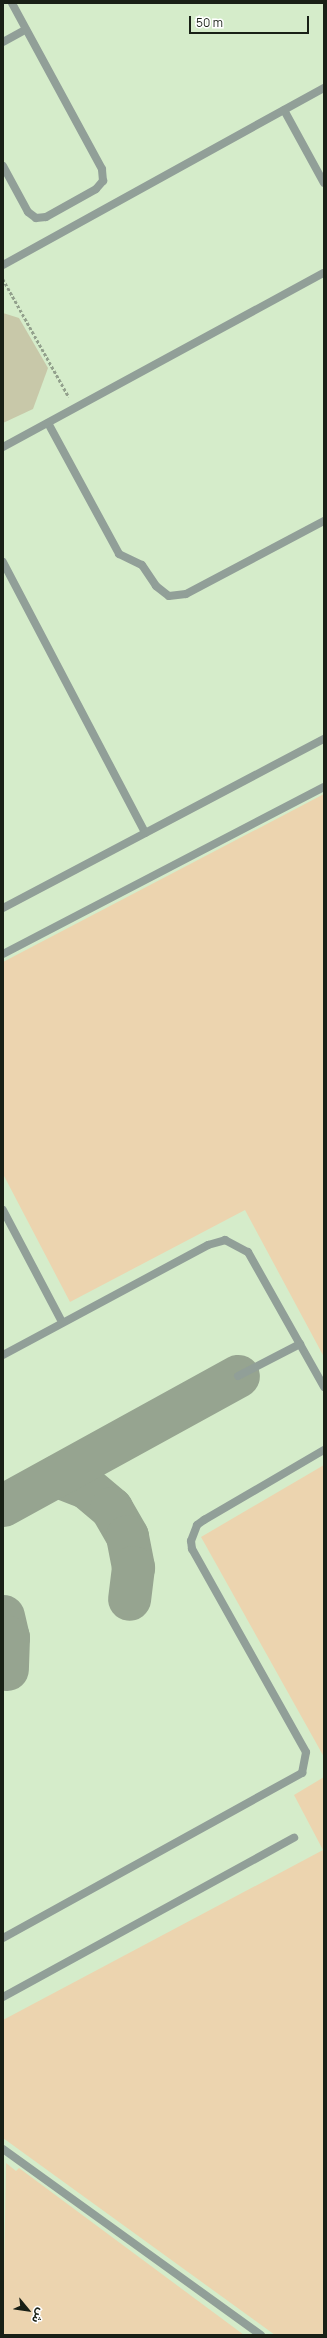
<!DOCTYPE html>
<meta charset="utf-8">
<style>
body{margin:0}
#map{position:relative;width:327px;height:2338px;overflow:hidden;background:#e4f7dc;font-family:Manrope,"Noto Sans Arabic",sans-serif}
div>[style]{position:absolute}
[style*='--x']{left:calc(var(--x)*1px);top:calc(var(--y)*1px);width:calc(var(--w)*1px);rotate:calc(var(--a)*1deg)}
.built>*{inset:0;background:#d5ecca;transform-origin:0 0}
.green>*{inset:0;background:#ecd4af}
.taxiway>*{height:43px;margin:-21.5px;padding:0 21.5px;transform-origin:21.5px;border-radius:21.5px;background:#96a490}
.building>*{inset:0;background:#c8c8a9}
.path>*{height:2.5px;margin-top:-1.25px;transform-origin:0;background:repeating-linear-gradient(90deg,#93a18d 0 3px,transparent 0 5px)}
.service>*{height:8px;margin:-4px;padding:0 4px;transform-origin:4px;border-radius:4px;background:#919f98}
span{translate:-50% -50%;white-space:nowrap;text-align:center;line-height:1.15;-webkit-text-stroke:3px #fff;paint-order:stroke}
.frame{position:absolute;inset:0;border:4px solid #192016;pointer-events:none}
.north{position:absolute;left:8px;top:2290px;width:40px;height:40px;-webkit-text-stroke:3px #fff;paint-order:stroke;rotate:119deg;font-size:11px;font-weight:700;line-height:16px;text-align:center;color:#192016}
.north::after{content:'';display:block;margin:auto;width:14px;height:18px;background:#192016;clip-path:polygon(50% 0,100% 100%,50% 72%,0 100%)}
.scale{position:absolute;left:189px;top:16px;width:120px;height:18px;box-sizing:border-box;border:2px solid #192016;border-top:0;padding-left:5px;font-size:12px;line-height:14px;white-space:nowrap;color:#192016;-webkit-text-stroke:3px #fff;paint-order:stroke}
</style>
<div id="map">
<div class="built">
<div style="left:3px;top:3px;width:321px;height:2332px"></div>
</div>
<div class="green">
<div style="clip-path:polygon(324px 794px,324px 1357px,245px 1210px,70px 1302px,3px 1174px,3px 962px)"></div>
<div style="clip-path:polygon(324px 1465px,324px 1757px,201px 1537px)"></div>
<div style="clip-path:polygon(324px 1777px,324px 2335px,275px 2335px,3px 2138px,3px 2020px,323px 1850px,294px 1795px)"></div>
<div style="clip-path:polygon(6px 2163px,16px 2171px,19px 2168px,244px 2335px,3px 2335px)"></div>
</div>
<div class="taxiway">
<div style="--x:57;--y:1476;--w:31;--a:21"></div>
<div style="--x:86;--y:1487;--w:33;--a:40"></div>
<div style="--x:111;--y:1508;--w:32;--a:60"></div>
<div style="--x:127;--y:1536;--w:32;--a:79"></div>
<div style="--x:133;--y:1567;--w:32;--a:97"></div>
<div style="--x:3;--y:1505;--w:268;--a:-28.8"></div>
<div style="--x:3;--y:1616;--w:22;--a:77"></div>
<div style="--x:8;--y:1637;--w:32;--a:92"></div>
</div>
<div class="building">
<div style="clip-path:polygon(3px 313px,19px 318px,48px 368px,33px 409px,3px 423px)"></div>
</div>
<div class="path">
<div style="--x:3;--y:279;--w:135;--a:60.8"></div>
</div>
<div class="service">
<div style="--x:3;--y:42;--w:26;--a:-29"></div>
<div style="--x:284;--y:110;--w:83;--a:61.3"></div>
<div style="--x:3;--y:166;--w:52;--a:61.5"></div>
<div style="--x:28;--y:212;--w:10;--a:37"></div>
<div style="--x:36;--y:218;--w:10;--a:-6"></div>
<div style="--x:46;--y:217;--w:57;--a:-29.2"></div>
<div style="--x:96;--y:189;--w:11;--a:-49"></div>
<div style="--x:103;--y:181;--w:12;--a:-95"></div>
<div style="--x:102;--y:169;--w:189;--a:-118.5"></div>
<div style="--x:3;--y:265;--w:367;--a:-28.9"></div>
<div style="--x:48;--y:423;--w:149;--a:61.5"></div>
<div style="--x:119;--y:554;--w:25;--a:26"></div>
<div style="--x:142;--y:565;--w:25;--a:56"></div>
<div style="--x:156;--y:586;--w:16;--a:38"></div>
<div style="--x:169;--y:596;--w:17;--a:-7"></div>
<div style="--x:186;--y:594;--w:156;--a:-27.9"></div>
<div style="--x:3;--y:447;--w:365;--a:-28.5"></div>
<div style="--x:3;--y:562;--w:306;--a:62.3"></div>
<div style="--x:3;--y:908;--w:363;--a:-27.8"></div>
<div style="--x:3;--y:954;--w:362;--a:-27.5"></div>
<div style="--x:3;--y:1210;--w:127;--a:62.2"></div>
<div style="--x:3;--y:1355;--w:233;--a:-28.2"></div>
<div style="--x:208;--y:1245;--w:18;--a:-16"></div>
<div style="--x:225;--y:1240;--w:26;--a:28"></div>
<div style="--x:248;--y:1252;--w:155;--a:60.6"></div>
<div style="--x:238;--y:1376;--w:70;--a:-27.3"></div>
<div style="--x:3;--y:1938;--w:342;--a:-28.9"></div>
<div style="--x:302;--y:1773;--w:21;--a:-79"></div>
<div style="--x:306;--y:1752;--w:233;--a:-119.3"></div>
<div style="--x:192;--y:1549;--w:8;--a:-97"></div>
<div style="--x:191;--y:1541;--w:17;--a:-69"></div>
<div style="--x:197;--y:1525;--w:9;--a:-36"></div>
<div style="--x:204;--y:1520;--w:139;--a:-30.3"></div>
<div style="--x:3;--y:1997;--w:332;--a:-28.7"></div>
<div style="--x:3;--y:2149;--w:318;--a:35.8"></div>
</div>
<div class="frame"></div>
<div class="north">ش</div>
<div class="scale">50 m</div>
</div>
